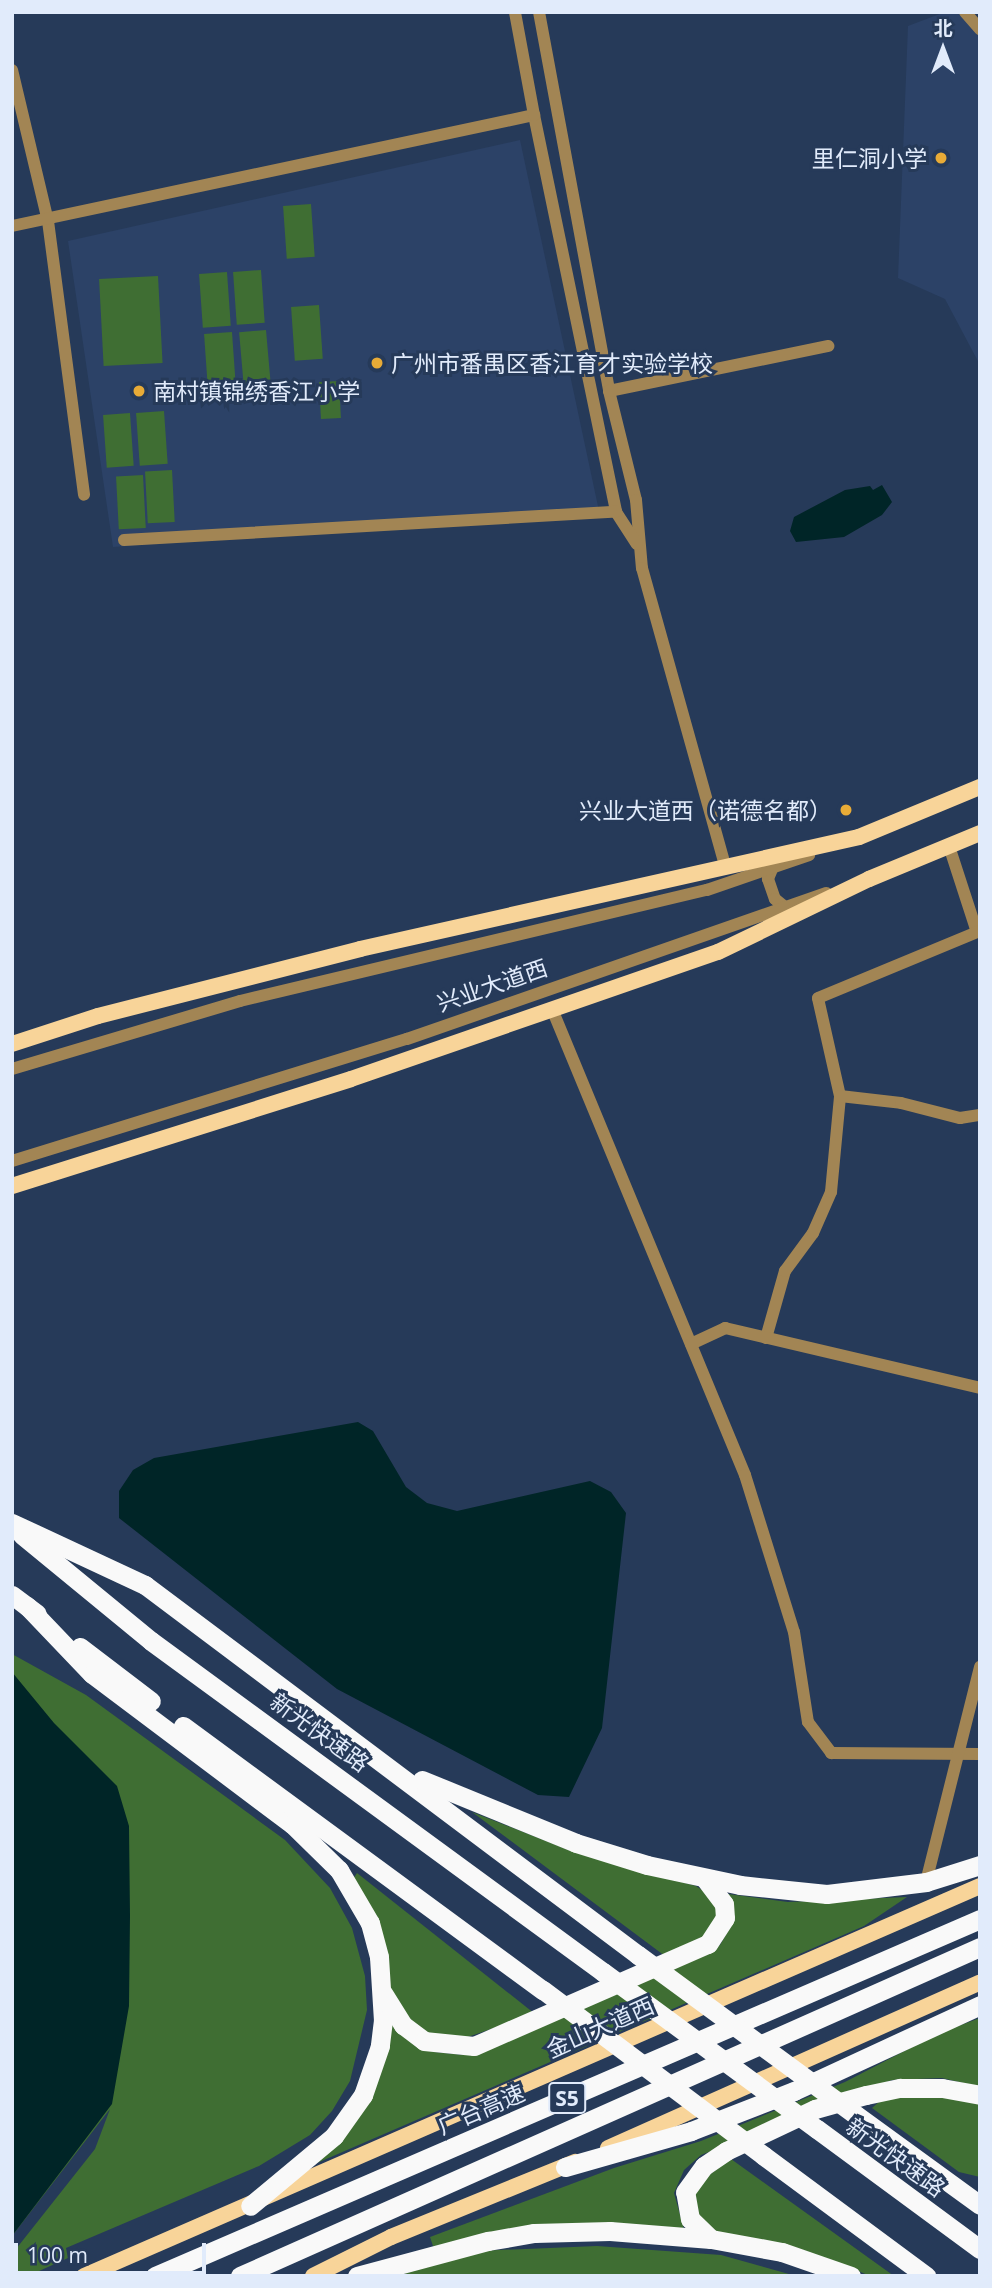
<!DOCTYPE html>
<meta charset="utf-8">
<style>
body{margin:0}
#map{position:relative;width:992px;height:2288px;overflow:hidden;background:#263a59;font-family:"Open Sans","Noto Sans SC",sans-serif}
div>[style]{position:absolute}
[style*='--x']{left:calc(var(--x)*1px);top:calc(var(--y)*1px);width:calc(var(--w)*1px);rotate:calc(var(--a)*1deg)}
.built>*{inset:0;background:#2c4267}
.green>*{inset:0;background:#3f6e33;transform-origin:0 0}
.water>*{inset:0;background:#002527}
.minor>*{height:12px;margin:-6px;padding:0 6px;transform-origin:6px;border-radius:6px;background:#a28554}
.major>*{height:16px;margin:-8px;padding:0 8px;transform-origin:8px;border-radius:8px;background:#f8d499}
.highway>*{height:19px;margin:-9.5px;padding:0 9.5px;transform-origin:9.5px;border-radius:9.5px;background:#f9f9f9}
.highway-bridge>*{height:19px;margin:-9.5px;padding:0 9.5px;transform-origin:9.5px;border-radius:9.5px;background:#f9f9f9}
.dots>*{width:19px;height:19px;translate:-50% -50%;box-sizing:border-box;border:4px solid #263a59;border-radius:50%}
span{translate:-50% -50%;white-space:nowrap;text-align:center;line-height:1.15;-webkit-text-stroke:6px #263a59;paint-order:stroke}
.shield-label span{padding:2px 5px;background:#263a59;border:2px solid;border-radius:5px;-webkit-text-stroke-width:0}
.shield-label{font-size:21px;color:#e1ebfb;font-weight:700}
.poi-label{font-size:23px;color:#e1ebfb}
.right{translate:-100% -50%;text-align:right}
.left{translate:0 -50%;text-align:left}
.street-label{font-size:23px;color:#e1ebfb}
.frame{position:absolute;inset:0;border:14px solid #e1ebfb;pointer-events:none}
.north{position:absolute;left:908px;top:14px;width:70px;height:70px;-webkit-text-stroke:5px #263a59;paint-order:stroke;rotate:0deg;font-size:19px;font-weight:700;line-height:28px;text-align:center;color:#e1ebfb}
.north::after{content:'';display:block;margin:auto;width:24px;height:32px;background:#e1ebfb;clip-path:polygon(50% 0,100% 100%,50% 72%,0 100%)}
.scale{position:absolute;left:14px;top:2243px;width:192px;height:32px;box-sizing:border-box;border:4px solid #e1ebfb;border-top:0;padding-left:9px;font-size:21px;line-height:24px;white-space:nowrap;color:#e1ebfb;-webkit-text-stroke:5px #263a59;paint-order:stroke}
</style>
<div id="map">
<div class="built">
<div style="clip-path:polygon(945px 12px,961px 12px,980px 38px,980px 365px,945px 299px,898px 278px,908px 26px)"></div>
<div style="clip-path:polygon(520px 140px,599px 511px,113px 547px,68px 241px)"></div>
</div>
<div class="green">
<div style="left:311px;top:204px;width:53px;height:28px;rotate:86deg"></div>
<div style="left:261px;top:270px;width:53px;height:28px;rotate:86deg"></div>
<div style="left:227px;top:272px;width:54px;height:28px;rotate:86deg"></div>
<div style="left:158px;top:276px;width:87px;height:59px;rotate:87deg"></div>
<div style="left:319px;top:305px;width:54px;height:28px;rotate:86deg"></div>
<div style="left:266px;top:330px;width:53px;height:27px;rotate:85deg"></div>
<div style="left:232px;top:332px;width:54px;height:28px;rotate:86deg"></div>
<div style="left:339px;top:381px;width:37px;height:20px;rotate:87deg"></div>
<div style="left:164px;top:411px;width:53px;height:28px;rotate:86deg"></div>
<div style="left:130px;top:413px;width:53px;height:27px;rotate:86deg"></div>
<div style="left:172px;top:470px;width:52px;height:27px;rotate:87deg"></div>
<div style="left:143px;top:475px;width:53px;height:27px;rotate:87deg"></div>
<div style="clip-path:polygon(12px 1654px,86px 1695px,285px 1840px,330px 1888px,352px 1928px,365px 1976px,367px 2010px,350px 2081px,332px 2111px,310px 2135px,259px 2166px,66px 2248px,68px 2258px,28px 2276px,12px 2276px,12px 2254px,95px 2149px,110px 2109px,12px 2236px)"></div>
<div style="clip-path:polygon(472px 1812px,569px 1850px,696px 1886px,711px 1896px,717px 1909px,716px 1922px,707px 1936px,665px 1956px)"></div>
<div style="clip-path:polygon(357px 1873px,535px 2014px,459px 2040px,430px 2035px,407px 2020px,391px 1989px,353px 1879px)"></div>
<div style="clip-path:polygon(728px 1894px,788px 1902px,907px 1897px,864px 1926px,317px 2163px,354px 2124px,368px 2100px,391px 2020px,416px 2044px,434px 2052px,464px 2055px,493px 2046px,720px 1945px,729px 1929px)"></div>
<div style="clip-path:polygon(980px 2018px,980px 2087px,942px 2078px,892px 2080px,701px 2155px,684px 2170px,674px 2193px,684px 2229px,433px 2246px,430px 2237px,614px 2168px,701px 2141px,845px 2082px,939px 2033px)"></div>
<div style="clip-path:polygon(929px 2094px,980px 2103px,980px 2177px,959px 2172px,872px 2108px,881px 2100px)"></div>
<div style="clip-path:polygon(731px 2159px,894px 2276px,870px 2276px,842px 2264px,716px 2233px,694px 2212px,694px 2197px,701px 2181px)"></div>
<div style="clip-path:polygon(597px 2246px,721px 2255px,796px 2276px,397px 2276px,476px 2251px)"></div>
</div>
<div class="water">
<div style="clip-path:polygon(882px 485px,892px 502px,882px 515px,844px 537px,796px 542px,790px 531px,794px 517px,845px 490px,870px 486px,873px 490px)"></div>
<div style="clip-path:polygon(358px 1422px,373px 1431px,406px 1487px,427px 1503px,457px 1511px,590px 1481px,611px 1492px,626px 1513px,602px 1728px,569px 1797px,538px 1795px,337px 1689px,119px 1518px,119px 1491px,133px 1470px,154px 1458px)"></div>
<div style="clip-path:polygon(12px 1672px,54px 1723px,117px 1786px,129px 1826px,130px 1916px,129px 2006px,112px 2104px,12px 2236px)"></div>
</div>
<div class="minor">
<div style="--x:539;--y:12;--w:385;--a:79.5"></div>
<div style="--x:609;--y:391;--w:112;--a:76.1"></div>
<div style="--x:636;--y:500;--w:68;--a:85"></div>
<div style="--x:642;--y:568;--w:308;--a:74.4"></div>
<div style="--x:965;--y:12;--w:23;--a:49"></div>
<div style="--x:12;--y:70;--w:155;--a:76.6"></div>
<div style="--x:48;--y:221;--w:276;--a:82.5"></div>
<div style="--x:534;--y:115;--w:405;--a:78.3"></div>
<div style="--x:616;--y:512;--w:38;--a:57"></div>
<div style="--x:12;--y:226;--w:534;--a:-12"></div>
<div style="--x:534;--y:115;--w:105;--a:-100.5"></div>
<div style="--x:609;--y:391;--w:224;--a:-11.6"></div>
<div style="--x:124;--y:540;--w:493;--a:-3.3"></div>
<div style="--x:949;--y:846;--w:90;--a:72"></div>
<div style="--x:773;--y:867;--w:13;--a:113"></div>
<div style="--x:768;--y:879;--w:21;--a:71"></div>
<div style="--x:775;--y:899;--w:13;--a:39"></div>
<div style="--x:552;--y:1009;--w:504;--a:67.5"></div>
<div style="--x:745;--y:1475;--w:164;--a:72.7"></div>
<div style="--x:794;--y:1632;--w:91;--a:81.2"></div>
<div style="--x:808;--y:1722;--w:39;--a:53"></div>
<div style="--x:831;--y:1753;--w:149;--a:0.4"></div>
<div style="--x:12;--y:1069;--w:238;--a:-16.6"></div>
<div style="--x:240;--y:1001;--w:480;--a:-13.4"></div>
<div style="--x:707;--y:890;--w:108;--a:-18.9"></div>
<div style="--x:840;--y:1096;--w:100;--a:-102.7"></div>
<div style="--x:818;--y:998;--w:175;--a:-22.5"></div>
<div style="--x:12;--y:1161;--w:413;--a:-17.2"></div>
<div style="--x:407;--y:1039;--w:444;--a:-19.2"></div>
<div style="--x:766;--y:1338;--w:70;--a:-74.2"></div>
<div style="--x:785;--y:1271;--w:47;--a:-53.6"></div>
<div style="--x:813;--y:1233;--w:45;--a:-66.3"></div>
<div style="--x:831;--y:1192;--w:96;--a:-84.6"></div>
<div style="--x:840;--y:1096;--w:61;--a:6.5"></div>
<div style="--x:901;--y:1103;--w:61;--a:14.3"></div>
<div style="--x:960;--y:1118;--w:20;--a:-9"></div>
<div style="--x:691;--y:1344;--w:38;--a:-25"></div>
<div style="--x:725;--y:1328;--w:262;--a:13.2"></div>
<div style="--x:926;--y:1882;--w:222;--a:-75.9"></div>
</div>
<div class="major">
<div style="--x:12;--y:1044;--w:90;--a:-18"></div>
<div style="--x:98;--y:1016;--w:270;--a:-14.3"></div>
<div style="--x:360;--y:949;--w:511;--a:-12.65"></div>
<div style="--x:859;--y:837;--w:131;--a:-22.5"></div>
<div style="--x:12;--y:1186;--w:355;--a:-17.5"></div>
<div style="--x:351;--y:1079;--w:388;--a:-19.1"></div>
<div style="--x:718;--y:952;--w:168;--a:-25.8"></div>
<div style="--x:869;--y:879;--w:120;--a:-22.5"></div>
<div style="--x:608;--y:2148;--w:407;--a:-24"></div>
<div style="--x:84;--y:2276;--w:977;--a:-23.52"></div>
<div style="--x:313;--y:2276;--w:87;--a:-26.6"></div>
<div style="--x:391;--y:2237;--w:199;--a:-22.2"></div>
</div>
<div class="highway">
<div style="--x:12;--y:1523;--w:147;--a:25"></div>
<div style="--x:145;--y:1585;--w:616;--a:36.89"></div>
<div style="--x:22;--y:1535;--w:167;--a:39.4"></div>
<div style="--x:151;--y:1641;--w:560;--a:36.22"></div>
<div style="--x:12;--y:1595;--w:31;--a:37"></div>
<div style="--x:27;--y:1606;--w:94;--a:46.3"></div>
<div style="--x:92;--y:1674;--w:250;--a:36.9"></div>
<div style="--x:292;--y:1824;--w:66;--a:44.4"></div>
<div style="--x:339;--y:1870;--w:61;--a:59.7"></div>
<div style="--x:370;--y:1923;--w:35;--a:75"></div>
<div style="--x:379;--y:1957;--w:63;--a:86.4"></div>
<div style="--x:383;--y:2020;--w:26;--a:97"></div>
<div style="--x:380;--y:2046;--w:52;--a:109.1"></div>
<div style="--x:363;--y:2095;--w:50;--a:125.3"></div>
<div style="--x:334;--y:2136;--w:109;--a:140.2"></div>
<div style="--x:80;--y:1647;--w:89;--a:37.3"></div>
<div style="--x:183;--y:1726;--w:446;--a:36.3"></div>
<div style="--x:422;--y:1780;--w:166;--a:22.2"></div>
<div style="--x:576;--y:1843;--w:74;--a:17.2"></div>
<div style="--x:647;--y:1865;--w:95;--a:12.1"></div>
<div style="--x:740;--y:1885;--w:87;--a:5.9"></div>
<div style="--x:827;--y:1894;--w:100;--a:-6.9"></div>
<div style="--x:926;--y:1882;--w:57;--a:-17.5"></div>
<div style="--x:383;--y:1993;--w:38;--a:58"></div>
<div style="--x:403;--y:2025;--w:26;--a:37"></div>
<div style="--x:424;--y:2041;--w:50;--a:5.7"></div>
<div style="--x:474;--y:2046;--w:255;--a:-23.6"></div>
<div style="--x:708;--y:1944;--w:31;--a:-57"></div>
<div style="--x:725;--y:1918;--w:14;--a:-94"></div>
<div style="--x:724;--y:1904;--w:31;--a:-127"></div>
<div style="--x:856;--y:2115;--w:153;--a:36"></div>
<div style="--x:817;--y:2129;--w:202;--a:36.4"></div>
<div style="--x:764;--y:2156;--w:202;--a:36.5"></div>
<div style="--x:565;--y:2167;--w:131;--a:-15.9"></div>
<div style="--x:691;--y:2131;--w:110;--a:-21.2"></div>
<div style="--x:794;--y:2091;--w:205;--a:-24.8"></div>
<div style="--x:711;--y:2239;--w:29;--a:-136"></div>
<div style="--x:690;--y:2219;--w:27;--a:-100"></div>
<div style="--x:685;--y:2192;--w:32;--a:-54"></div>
<div style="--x:704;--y:2166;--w:27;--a:-34"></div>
<div style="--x:726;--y:2151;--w:98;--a:-25.3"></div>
<div style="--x:815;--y:2109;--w:53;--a:-15.4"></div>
<div style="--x:866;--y:2095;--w:35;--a:-12"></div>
<div style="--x:900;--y:2088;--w:42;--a:0"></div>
<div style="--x:942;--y:2088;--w:39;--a:10"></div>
<div style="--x:155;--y:2276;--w:899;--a:-23.4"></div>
<div style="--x:240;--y:2276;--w:810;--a:-23.97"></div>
<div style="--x:357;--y:2276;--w:136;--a:-15"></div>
<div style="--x:488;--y:2241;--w:47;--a:-9.9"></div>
<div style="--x:534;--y:2233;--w:76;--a:-1.5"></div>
<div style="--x:610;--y:2231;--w:101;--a:4.5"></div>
<div style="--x:711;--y:2239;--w:72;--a:10.4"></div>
<div style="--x:782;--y:2252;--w:73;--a:19.2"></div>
</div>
<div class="highway-bridge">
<div style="--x:638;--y:1955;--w:270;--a:36.3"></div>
<div style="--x:603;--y:1972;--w:265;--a:36.3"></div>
<div style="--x:543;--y:1990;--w:276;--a:36.9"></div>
</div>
<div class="dots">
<div style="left:941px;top:158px;background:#e8ab37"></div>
<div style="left:377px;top:363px;background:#e8ab37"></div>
<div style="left:139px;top:391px;background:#e8ab37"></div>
<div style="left:846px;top:810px;background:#e8ab37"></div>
</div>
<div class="shield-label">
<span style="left:567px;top:2098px">S5</span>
</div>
<div class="poi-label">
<span class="right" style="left:927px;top:158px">里仁洞小学</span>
<span class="left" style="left:391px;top:363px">广州市番禺区香江育才实验学校</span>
<span class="left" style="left:153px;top:391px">南村镇锦绣香江小学</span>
<span class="right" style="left:832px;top:810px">兴业大道西（诺德名都）</span>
</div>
<div class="street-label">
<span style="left:492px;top:985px;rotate:-19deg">兴业大道西</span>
<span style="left:320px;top:1732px;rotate:36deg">新光快速路</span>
<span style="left:600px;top:2027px;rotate:-24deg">金山大道西</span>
<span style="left:481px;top:2109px;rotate:-23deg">广台高速</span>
<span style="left:896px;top:2157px;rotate:36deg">新光快速路</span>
</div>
<div class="frame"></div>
<div class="north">北</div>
<div class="scale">100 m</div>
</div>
